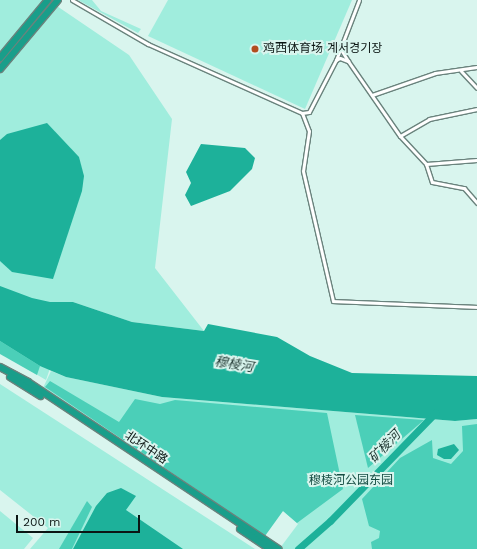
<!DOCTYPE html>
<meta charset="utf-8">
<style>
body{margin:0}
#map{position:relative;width:477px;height:549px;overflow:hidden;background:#d9f5ee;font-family:"Work Sans","Noto Sans SC","Noto Sans KR",sans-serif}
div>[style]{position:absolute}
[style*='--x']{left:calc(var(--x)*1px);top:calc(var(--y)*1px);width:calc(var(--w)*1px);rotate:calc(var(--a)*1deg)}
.green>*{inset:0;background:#a0eddd}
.forest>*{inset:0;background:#4bcfb8}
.water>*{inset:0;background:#1db19a}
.river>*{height:7px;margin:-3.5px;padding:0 3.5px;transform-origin:3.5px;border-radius:3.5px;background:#1db19a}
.roads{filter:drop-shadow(1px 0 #6a837d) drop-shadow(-1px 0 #6a837d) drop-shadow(0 1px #6a837d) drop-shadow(0 -1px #6a837d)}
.street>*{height:3px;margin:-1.5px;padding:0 1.5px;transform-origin:1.5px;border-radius:1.5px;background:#fff}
.highway>*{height:6px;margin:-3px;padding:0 3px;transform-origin:3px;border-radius:3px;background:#199e8a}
.dots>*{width:11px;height:11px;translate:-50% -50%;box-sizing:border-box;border:2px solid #d9f5ee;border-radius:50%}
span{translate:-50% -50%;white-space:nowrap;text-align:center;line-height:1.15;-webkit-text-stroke:4px #d9f5ee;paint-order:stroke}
.poi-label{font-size:12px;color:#0b1513}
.left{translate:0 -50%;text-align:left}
.street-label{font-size:12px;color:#0b1513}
.park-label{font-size:12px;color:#164e44}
.water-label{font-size:13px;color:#1f3631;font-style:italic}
.scale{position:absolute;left:16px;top:515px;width:124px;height:18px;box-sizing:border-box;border:2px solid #0b1513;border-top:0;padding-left:5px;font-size:12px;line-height:14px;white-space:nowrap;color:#0b1513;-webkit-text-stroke:3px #d9f5ee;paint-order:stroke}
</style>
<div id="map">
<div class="green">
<div style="clip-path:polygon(0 0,48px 0,129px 55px,172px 119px,155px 268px,204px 331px,132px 322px,73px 302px,46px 380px,0 353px)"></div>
<div style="clip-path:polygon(78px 0,92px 0,101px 11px,141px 29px,138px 33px)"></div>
<div style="clip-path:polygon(168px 0,352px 0,305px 109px,148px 36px)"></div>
<div style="clip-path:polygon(51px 371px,66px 377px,162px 397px,455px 421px,477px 419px,477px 549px,282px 549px,280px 548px,298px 524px,282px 510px,262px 536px,43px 388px)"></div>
<div style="clip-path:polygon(0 384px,255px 549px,30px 549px,48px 528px,0 490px)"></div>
<div style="clip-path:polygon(0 511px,33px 538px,24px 549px,0 549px)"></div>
</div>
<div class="forest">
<div style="clip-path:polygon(0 341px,40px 366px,37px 375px,0 354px)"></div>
<div style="clip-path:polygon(50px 381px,119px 422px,135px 399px,160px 404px,175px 400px,327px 413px,343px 489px,297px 523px,283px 511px,265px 536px,45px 387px)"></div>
<div style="clip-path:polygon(355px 415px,424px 420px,368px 468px)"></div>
<div style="clip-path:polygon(477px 424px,477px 549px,372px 549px,371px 542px,379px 538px,380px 531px,369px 526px,362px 499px,400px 458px,432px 440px,433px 458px,451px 464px,463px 451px,462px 426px)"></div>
<div style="clip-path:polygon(87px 501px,92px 507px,72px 549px,59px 549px)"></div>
</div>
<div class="water">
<div style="clip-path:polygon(47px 123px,79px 157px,84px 176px,82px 191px,53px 279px,12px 272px,0 261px,0 140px,7px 134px)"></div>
<div style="clip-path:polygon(201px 144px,245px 148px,255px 158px,252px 169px,230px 191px,191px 206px,185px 195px,191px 183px,186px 172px)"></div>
<div style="clip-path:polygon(0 286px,32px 298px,50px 302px,73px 302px,132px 322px,204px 331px,208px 324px,277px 337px,310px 356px,352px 373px,477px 376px,477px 419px,455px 421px,162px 397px,66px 377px,40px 366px,0 341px)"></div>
<div style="clip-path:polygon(454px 444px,459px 450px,451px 459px,444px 459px,437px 455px,438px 449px)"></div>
<div style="clip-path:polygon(121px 488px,136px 496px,126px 510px,183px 549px,73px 549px,96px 506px,107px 493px)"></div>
</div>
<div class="river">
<div style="--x:298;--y:549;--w:43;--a:-41.2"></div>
<div style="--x:330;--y:521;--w:151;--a:-45.8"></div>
</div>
<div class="roads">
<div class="street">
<div style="--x:72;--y:0;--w:88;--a:30.1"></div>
<div style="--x:148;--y:44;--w:169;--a:24.1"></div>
<div style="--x:302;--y:113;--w:7;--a:-8"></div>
<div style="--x:309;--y:112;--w:59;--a:-62.6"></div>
<div style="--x:336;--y:60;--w:4;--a:-27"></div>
<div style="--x:340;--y:58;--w:9;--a:21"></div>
<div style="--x:348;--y:61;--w:91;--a:55.3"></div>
<div style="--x:400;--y:136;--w:38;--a:47"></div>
<div style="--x:426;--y:164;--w:19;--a:72"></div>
<div style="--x:432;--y:182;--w:33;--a:11"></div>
<div style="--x:464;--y:188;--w:20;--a:49"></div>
<div style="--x:340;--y:48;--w:15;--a:58"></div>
<div style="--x:336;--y:60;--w:64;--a:-69"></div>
<div style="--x:461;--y:71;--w:23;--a:47"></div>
<div style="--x:372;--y:95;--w:67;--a:-19.2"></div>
<div style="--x:435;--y:73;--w:42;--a:-8.1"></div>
<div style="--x:302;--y:113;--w:19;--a:69"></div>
<div style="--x:309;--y:131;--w:40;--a:98.5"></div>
<div style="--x:303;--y:171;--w:133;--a:77"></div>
<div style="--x:333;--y:301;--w:144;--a:2.4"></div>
<div style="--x:400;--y:136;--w:34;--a:-30"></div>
<div style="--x:429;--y:119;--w:49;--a:-11.8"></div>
<div style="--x:426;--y:164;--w:51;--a:-4.5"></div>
</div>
<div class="highway">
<div style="--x:0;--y:58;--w:75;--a:-50.4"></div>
<div style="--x:0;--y:69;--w:90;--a:-50"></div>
<div style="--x:0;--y:367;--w:32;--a:28"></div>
<div style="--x:28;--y:382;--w:301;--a:33.7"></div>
<div style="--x:10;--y:377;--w:36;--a:32"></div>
<div style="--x:240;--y:529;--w:36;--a:34"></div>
</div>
</div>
<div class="dots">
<div style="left:255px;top:49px;background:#b24d1e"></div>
</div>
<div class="poi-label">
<span class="left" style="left:263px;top:49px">鸡西体育场 계서경기장</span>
</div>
<div class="street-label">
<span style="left:146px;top:448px;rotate:34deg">北环中路</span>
</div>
<div class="park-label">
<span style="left:351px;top:481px">穆棱河公园东园</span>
</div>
<div class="water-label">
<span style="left:234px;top:365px;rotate:9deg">穆棱河</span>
<span style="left:385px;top:447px;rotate:-46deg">矿棱河</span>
</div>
<div class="scale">200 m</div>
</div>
